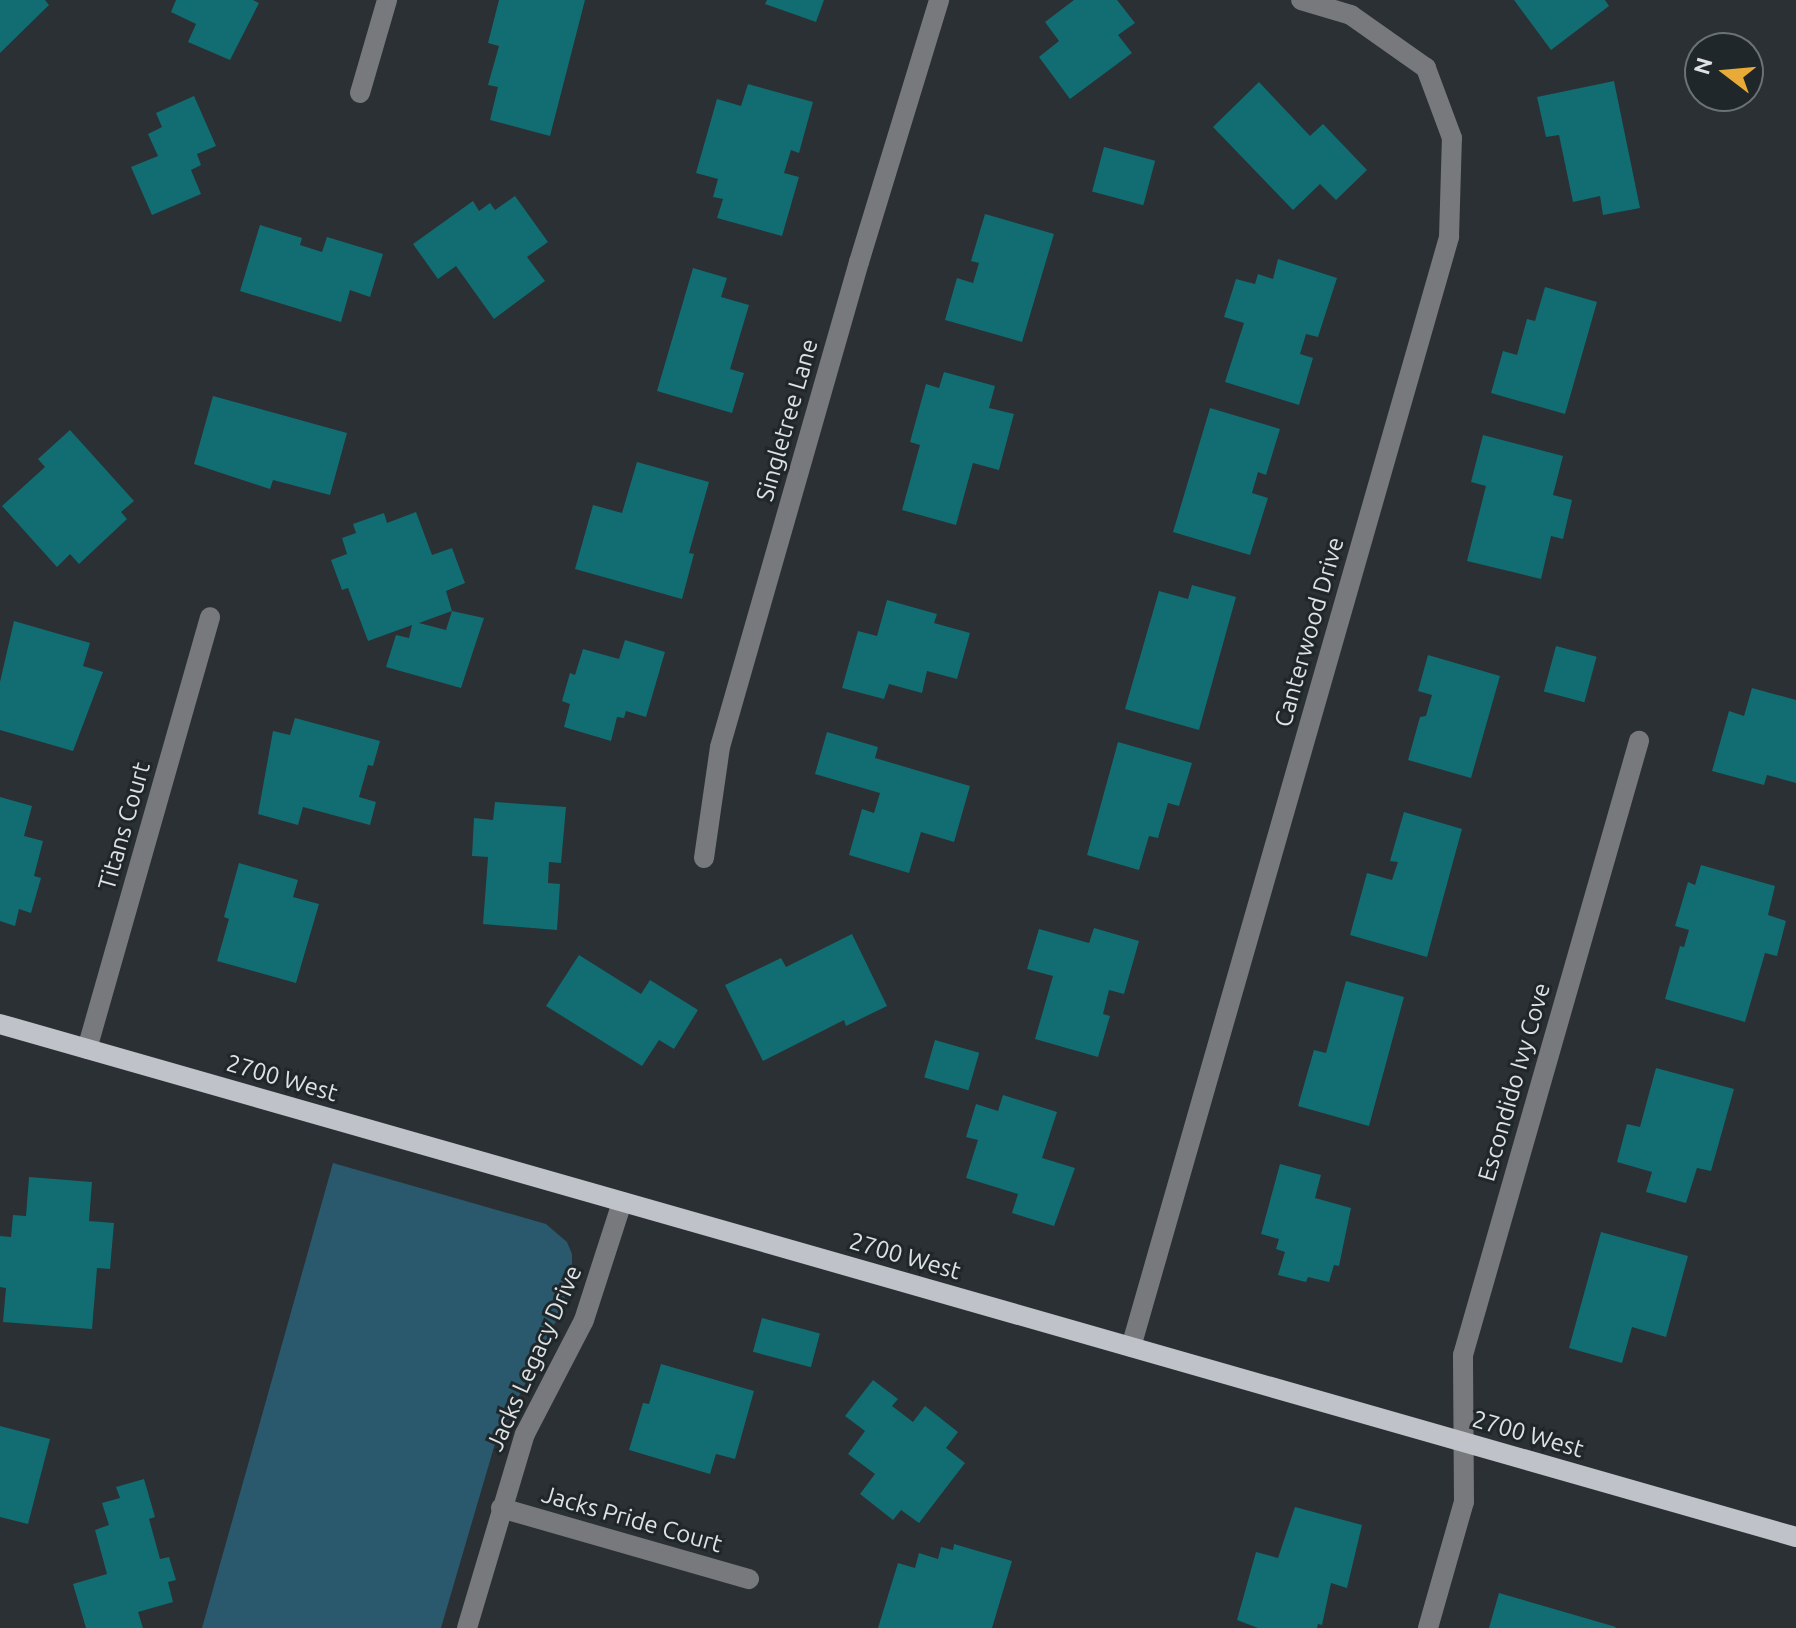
<!DOCTYPE html>
<style>
body{margin:0}
#map{position:relative;width:1796px;height:1628px;overflow:hidden;background:#2a3034;font-family:Ubuntu,sans-serif}
div>[style]{position:absolute}
[style*='--x']{left:calc(var(--x)*1px);top:calc(var(--y)*1px);width:calc(var(--w)*1px);rotate:calc(var(--a)*1deg)}
.green>*{inset:0;background:#2a586d}
.building>*{inset:0;background:#116d71;transform-origin:0 0}
.minor>*{height:20px;margin:-10px;padding:0 10px;transform-origin:10px;border-radius:10px;background:#77797c}
.major>*{height:20px;margin:-10px;padding:0 10px;transform-origin:10px;border-radius:10px;background:#bfc2c9}
span{translate:-50% -50%;white-space:nowrap;text-align:center;line-height:1.15;-webkit-text-stroke:6px #20272a;paint-order:stroke}
.street-label{font-size:24px;color:#dee2e4}
.north{position:absolute;left:1684px;top:32px;width:80px;height:80px;box-sizing:border-box;background:#20272a;border:2px solid #6c7274;border-radius:50%;rotate:286deg;font-size:22px;font-weight:700;line-height:32px;text-align:center;color:#dee2e4}
.north::after{content:'';display:block;margin:auto;width:28px;height:36px;background:#e9ab38;clip-path:polygon(50% 0,100% 100%,50% 72%,0 100%)}
</style>
<div id="map">
<div class="green">
<div style="clip-path:polygon(333px 1163px,546px 1224px,567px 1242px,572px 1254px,572px 1275px,560px 1313px,494px 1447px,441px 1628px,202px 1628px)"></div>
</div>
<div class="building">
<div style="clip-path:polygon(0 0,45px 0,49px 5px,0 53px)"></div>
<div style="clip-path:polygon(176px 0,253px 0,259px 3px,230px 60px,188px 42px,196px 24px,171px 12px)"></div>
<div style="clip-path:polygon(499px 0,585px 0,550px 136px,490px 120px,498px 87px,488px 85px,499px 46px,488px 43px)"></div>
<div style="clip-path:polygon(767px 0,824px 0,816px 22px,765px 4px)"></div>
<div style="clip-path:polygon(1074px 0,1117px 0,1135px 23px,1118px 35px,1132px 53px,1070px 99px,1039px 57px,1059px 41px,1045px 22px)"></div>
<div style="clip-path:polygon(1514px 0,1605px 0,1609px 6px,1551px 50px)"></div>
<div style="clip-path:polygon(1614px 81px,1640px 208px,1603px 215px,1600px 196px,1573px 202px,1559px 135px,1546px 137px,1537px 97px)"></div>
<div style="clip-path:polygon(1259px 82px,1310px 136px,1323px 124px,1367px 170px,1336px 200px,1320px 184px,1293px 210px,1213px 127px)"></div>
<div style="clip-path:polygon(748px 84px,813px 102px,799px 153px,791px 150px,784px 173px,799px 177px,782px 236px,717px 218px,723px 199px,713px 197px,718px 179px,696px 173px,717px 99px,741px 106px)"></div>
<div style="clip-path:polygon(194px 96px,216px 146px,197px 154px,201px 165px,191px 170px,201px 194px,152px 215px,131px 167px,158px 156px,148px 134px,162px 127px,156px 113px)"></div>
<div style="left:1104px;top:147px;width:53px;height:46px;rotate:15deg"></div>
<div style="clip-path:polygon(515px 196px,548px 242px,527px 257px,545px 281px,494px 319px,456px 266px,438px 279px,413px 244px,473px 201px,479px 211px,490px 203px,495px 210px)"></div>
<div style="clip-path:polygon(985px 214px,1054px 234px,1022px 342px,945px 320px,957px 278px,973px 283px,979px 263px,971px 261px)"></div>
<div style="clip-path:polygon(260px 225px,302px 238px,300px 245px,322px 252px,327px 237px,383px 254px,370px 297px,350px 290px,341px 322px,240px 291px)"></div>
<div style="clip-path:polygon(1278px 259px,1337px 278px,1318px 337px,1306px 334px,1300px 354px,1313px 358px,1299px 405px,1225px 382px,1244px 323px,1224px 317px,1236px 279px,1255px 284px,1258px 274px,1273px 279px)"></div>
<div style="clip-path:polygon(693px 268px,727px 278px,721px 297px,749px 305px,730px 369px,744px 373px,732px 413px,657px 391px)"></div>
<div style="clip-path:polygon(1545px 287px,1597px 302px,1565px 414px,1491px 393px,1503px 351px,1517px 355px,1527px 319px,1535px 321px)"></div>
<div style="clip-path:polygon(944px 372px,995px 386px,989px 408px,1014px 414px,999px 470px,973px 463px,956px 525px,902px 510px,920px 445px,910px 442px,926px 384px,939px 388px)"></div>
<div style="clip-path:polygon(213px 396px,347px 433px,330px 495px,273px 480px,270px 489px,194px 464px)"></div>
<div style="clip-path:polygon(1210px 408px,1280px 429px,1266px 475px,1258px 472px,1252px 493px,1268px 498px,1250px 555px,1173px 532px)"></div>
<div style="clip-path:polygon(70px 430px,134px 501px,121px 512px,127px 519px,79px 564px,70px 554px,57px 567px,2px 506px,45px 467px,38px 459px)"></div>
<div style="clip-path:polygon(1483px 435px,1563px 456px,1553px 495px,1572px 500px,1563px 539px,1551px 536px,1541px 579px,1467px 561px,1486px 486px,1471px 482px)"></div>
<div style="clip-path:polygon(637px 462px,709px 482px,689px 553px,694px 554px,682px 599px,575px 569px,593px 505px,622px 513px)"></div>
<div style="clip-path:polygon(416px 512px,432px 555px,452px 548px,465px 583px,446px 591px,452px 611px,419px 623px,446px 630px,452px 611px,484px 618px,461px 688px,386px 667px,396px 635px,409px 638px,412px 625px,368px 641px,348px 588px,342px 590px,331px 560px,347px 554px,342px 538px,356px 533px,353px 524px,384px 513px,387px 523px)"></div>
<div style="clip-path:polygon(1192px 585px,1236px 597px,1199px 730px,1125px 709px,1159px 591px,1188px 599px)"></div>
<div style="clip-path:polygon(887px 600px,937px 614px,934px 623px,970px 633px,957px 679px,927px 671px,922px 693px,889px 684px,884px 699px,842px 688px,858px 631px,877px 636px)"></div>
<div style="clip-path:polygon(14px 621px,90px 643px,83px 666px,103px 672px,73px 751px,0 730px,0 682px)"></div>
<div style="clip-path:polygon(625px 640px,665px 652px,646px 717px,626px 711px,624px 718px,617px 717px,611px 741px,564px 727px,570px 704px,562px 701px,570px 673px,575px 675px,583px 649px,619px 659px)"></div>
<div style="left:1556px;top:646px;width:42px;height:47px;rotate:15deg"></div>
<div style="clip-path:polygon(1428px 655px,1500px 676px,1471px 778px,1408px 760px,1420px 717px,1426px 716px,1432px 695px,1418px 691px)"></div>
<div style="clip-path:polygon(1752px 688px,1796px 700px,1796px 783px,1767px 775px,1764px 785px,1712px 771px,1729px 711px,1744px 716px)"></div>
<div style="clip-path:polygon(295px 718px,380px 741px,373px 766px,368px 765px,359px 797px,376px 802px,370px 825px,303px 807px,298px 825px,258px 814px,273px 731px,290px 735px)"></div>
<div style="clip-path:polygon(827px 732px,878px 747px,875px 758px,970px 786px,954px 842px,921px 832px,909px 873px,849px 855px,862px 809px,874px 813px,880px 793px,815px 774px)"></div>
<div style="clip-path:polygon(1118px 742px,1192px 763px,1179px 806px,1168px 803px,1158px 838px,1149px 836px,1139px 870px,1087px 855px)"></div>
<div style="clip-path:polygon(0 797px,32px 806px,24px 836px,43px 841px,34px 876px,41px 878px,31px 913px,19px 909px,15px 926px,0 921px)"></div>
<div style="clip-path:polygon(495px 802px,566px 807px,561px 863px,549px 862px,548px 883px,560px 884px,557px 930px,483px 924px,488px 857px,472px 856px,474px 818px,493px 820px)"></div>
<div style="clip-path:polygon(1404px 812px,1462px 829px,1427px 957px,1350px 935px,1367px 873px,1392px 880px,1398px 862px,1390px 861px)"></div>
<div style="clip-path:polygon(239px 863px,298px 880px,293px 897px,319px 904px,296px 983px,217px 961px,229px 919px,224px 917px)"></div>
<div style="clip-path:polygon(1701px 865px,1775px 886px,1768px 915px,1786px 921px,1777px 956px,1765px 953px,1745px 1022px,1665px 999px,1680px 946px,1684px 947px,1689px 930px,1675px 926px,1688px 882px,1695px 885px)"></div>
<div style="clip-path:polygon(1094px 928px,1139px 941px,1124px 994px,1109px 990px,1103px 1014px,1110px 1016px,1098px 1057px,1035px 1039px,1053px 976px,1027px 969px,1039px 929px,1089px 943px)"></div>
<div style="clip-path:polygon(852px 934px,887px 1006px,846px 1026px,844px 1020px,763px 1061px,725px 985px,781px 958px,786px 967px)"></div>
<div style="clip-path:polygon(579px 955px,641px 994px,650px 980px,698px 1010px,674px 1049px,659px 1040px,642px 1066px,546px 1006px)"></div>
<div style="clip-path:polygon(1346px 981px,1404px 997px,1369px 1126px,1298px 1106px,1314px 1050px,1326px 1053px)"></div>
<div style="left:935px;top:1040px;width:46px;height:39px;rotate:16deg"></div>
<div style="clip-path:polygon(1656px 1068px,1734px 1089px,1711px 1171px,1697px 1168px,1686px 1203px,1646px 1192px,1652px 1172px,1617px 1162px,1627px 1124px,1640px 1127px)"></div>
<div style="clip-path:polygon(1003px 1095px,1057px 1112px,1042px 1158px,1075px 1168px,1054px 1226px,1012px 1213px,1018px 1194px,966px 1178px,978px 1140px,966px 1137px,976px 1104px,998px 1111px)"></div>
<div style="clip-path:polygon(1280px 1164px,1321px 1175px,1315px 1198px,1351px 1208px,1339px 1266px,1334px 1265px,1329px 1282px,1308px 1277px,1306px 1282px,1278px 1275px,1285px 1252px,1276px 1249px,1279px 1239px,1261px 1234px)"></div>
<div style="clip-path:polygon(29px 1177px,92px 1182px,89px 1221px,114px 1223px,110px 1269px,97px 1268px,92px 1329px,3px 1322px,6px 1288px,0 1287px,0 1236px,11px 1237px,13px 1215px,26px 1216px)"></div>
<div style="clip-path:polygon(1601px 1232px,1688px 1256px,1666px 1337px,1632px 1327px,1622px 1363px,1569px 1348px)"></div>
<div style="left:762px;top:1318px;width:60px;height:35px;rotate:15deg"></div>
<div style="clip-path:polygon(661px 1364px,754px 1391px,735px 1459px,716px 1454px,710px 1474px,629px 1450px,643px 1403px,649px 1404px)"></div>
<div style="clip-path:polygon(873px 1380px,898px 1399px,892px 1406px,913px 1422px,925px 1406px,958px 1432px,946px 1448px,965px 1463px,919px 1523px,901px 1510px,893px 1520px,860px 1494px,875px 1474px,848px 1454px,865px 1431px,845px 1416px)"></div>
<div style="clip-path:polygon(0 1426px,50px 1439px,28px 1524px,0 1517px)"></div>
<div style="clip-path:polygon(144px 1479px,155px 1517px,149px 1519px,160px 1559px,169px 1557px,176px 1580px,168px 1582px,173px 1602px,138px 1612px,143px 1628px,86px 1628px,73px 1584px,107px 1574px,95px 1530px,109px 1525px,102px 1503px,120px 1498px,116px 1487px)"></div>
<div style="clip-path:polygon(1295px 1507px,1362px 1525px,1347px 1588px,1331px 1583px,1322px 1625px,1318px 1624px,1317px 1628px,1258px 1628px,1237px 1620px,1256px 1552px,1278px 1558px)"></div>
<div style="clip-path:polygon(954px 1544px,1012px 1561px,992px 1628px,878px 1628px,898px 1563px,915px 1568px,919px 1553px,938px 1559px,941px 1547px,953px 1550px)"></div>
<div style="clip-path:polygon(1499px 1593px,1616px 1627px,1615px 1628px,1489px 1628px)"></div>
</div>
<div class="minor">
<div style="--x:360;--y:93;--w:97;--a:-73.8"></div>
<div style="--x:704;--y:858;--w:112;--a:-81.8"></div>
<div style="--x:720;--y:747;--w:505;--a:-74.01"></div>
<div style="--x:859;--y:262;--w:274;--a:-73"></div>
<div style="--x:87;--y:1049;--w:449;--a:-74.1"></div>
<div style="--x:1131;--y:1347;--w:1155;--a:-74.01"></div>
<div style="--x:1449;--y:237;--w:99;--a:-88.3"></div>
<div style="--x:1452;--y:138;--w:75;--a:-110.4"></div>
<div style="--x:1426;--y:68;--w:92;--a:-144.8"></div>
<div style="--x:1351;--y:15;--w:52;--a:-163.3"></div>
<div style="--x:501;--y:1508;--w:258;--a:16"></div>
<div style="--x:467;--y:1628;--w:202;--a:-73.4"></div>
<div style="--x:525;--y:1434;--w:128;--a:-62.6"></div>
<div style="--x:584;--y:1320;--w:124;--a:-72.1"></div>
<div style="--x:1428;--y:1628;--w:131;--a:-74.1"></div>
<div style="--x:1464;--y:1502;--w:147;--a:-90.4"></div>
<div style="--x:1463;--y:1355;--w:639;--a:-74.01"></div>
</div>
<div class="major">
<div style="--x:0;--y:1024;--w:1868;--a:15.94"></div>
</div>
<div class="street-label">
<span style="left:787px;top:420px;rotate:-74deg">Singletree Lane</span>
<span style="left:1309px;top:632px;rotate:-74deg">Canterwood Drive</span>
<span style="left:124px;top:826px;rotate:-74deg">Titans Court</span>
<span style="left:282px;top:1078px;rotate:16deg">2700 West</span>
<span style="left:1514px;top:1082px;rotate:-74deg">Escondido Ivy Cove</span>
<span style="left:905px;top:1256px;rotate:16deg">2700 West</span>
<span style="left:534px;top:1358px;rotate:-66deg">Jacks Legacy Drive</span>
<span style="left:1528px;top:1434px;rotate:16deg">2700 West</span>
<span style="left:632px;top:1519px;rotate:16deg">Jacks Pride Court</span>
</div>
<div class="north">N</div>
</div>
